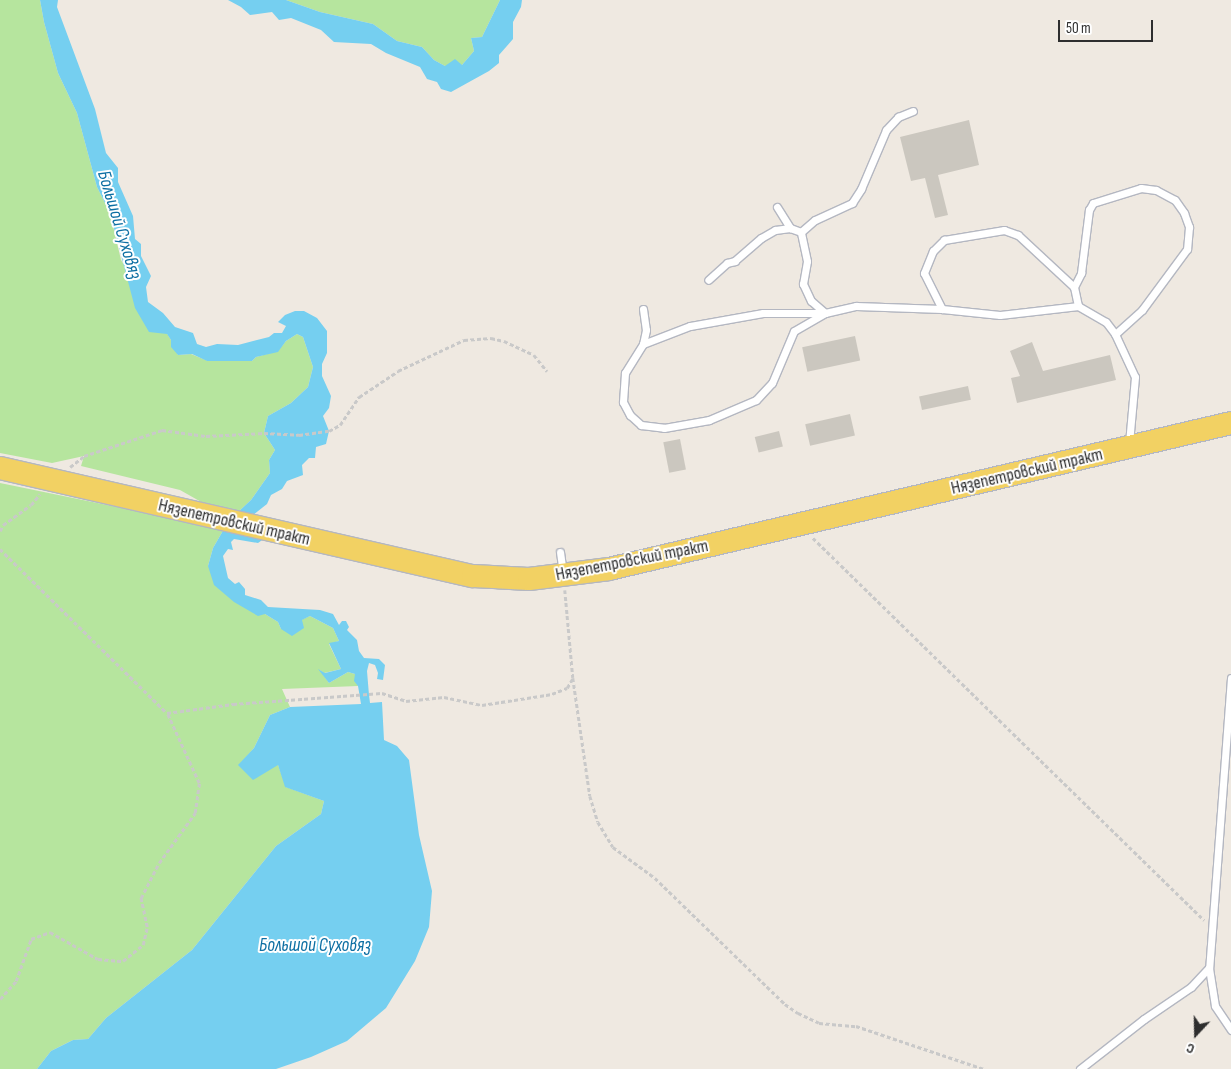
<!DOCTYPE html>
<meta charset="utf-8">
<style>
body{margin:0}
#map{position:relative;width:1231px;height:1069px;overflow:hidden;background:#efe9e1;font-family:"Sofia Sans Condensed",sans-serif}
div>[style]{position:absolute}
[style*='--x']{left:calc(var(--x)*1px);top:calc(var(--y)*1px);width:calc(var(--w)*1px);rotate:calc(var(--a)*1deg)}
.green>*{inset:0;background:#b6e59e}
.water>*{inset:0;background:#75cff0}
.building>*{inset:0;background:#cbc7bf;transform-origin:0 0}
.path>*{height:2.5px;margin-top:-1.25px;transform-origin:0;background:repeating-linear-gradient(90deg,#c9c9c9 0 4px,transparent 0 6.5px)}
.roads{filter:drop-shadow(1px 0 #b4b7c1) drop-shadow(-1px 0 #b4b7c1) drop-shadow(0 1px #b4b7c1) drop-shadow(0 -1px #b4b7c1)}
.service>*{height:7px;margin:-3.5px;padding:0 3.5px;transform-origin:3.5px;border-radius:3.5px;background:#fff}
.primary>*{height:22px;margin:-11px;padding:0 11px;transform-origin:11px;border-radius:11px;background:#f2d163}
span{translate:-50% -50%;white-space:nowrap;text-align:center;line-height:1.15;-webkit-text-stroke:4px #fff;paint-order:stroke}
.street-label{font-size:18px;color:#2e2e2e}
.water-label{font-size:19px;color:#0d6fa3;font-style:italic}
.north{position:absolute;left:1171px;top:1009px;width:50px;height:50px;-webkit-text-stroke:4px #fff;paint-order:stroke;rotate:201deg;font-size:14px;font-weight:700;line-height:20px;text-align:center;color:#2e2e2e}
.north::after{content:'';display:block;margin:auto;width:18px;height:22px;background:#2e2e2e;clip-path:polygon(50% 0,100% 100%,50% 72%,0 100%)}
.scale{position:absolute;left:1058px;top:20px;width:95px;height:22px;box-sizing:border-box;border:2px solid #2e2e2e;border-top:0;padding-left:6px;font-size:15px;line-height:18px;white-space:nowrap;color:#2e2e2e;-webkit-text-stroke:4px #fff;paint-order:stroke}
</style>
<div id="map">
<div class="green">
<div style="clip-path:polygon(0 0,40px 0,44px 22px,58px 73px,77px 113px,97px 187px,110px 213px,121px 260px,171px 340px,178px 355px,191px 354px,208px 361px,252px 361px,256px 357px,278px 351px,286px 341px,297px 334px,303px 337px,313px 367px,308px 387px,291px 403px,268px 416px,264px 433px,275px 450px,269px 460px,270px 473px,251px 500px,237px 513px,203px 503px,180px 490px,81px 466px,84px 456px,52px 463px,0 453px)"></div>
<div style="clip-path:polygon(286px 0,500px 0,482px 37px,471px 38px,474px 51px,462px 65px,445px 66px,434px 60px,422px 47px,397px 41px,373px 24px,320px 12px)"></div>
<div style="clip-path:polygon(0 483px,224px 529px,213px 548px,208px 566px,265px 614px,278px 622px,281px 629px,310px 616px,333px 628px,339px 641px,329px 644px,341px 669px,324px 673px,320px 670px,329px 683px,348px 672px,355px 674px,358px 686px,282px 689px,290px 707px,270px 715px,254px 748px,239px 765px,278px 765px,286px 787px,324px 801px,321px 814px,276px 846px,192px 950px,106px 1018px,88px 1039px,73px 1040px,51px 1051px,37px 1069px,0 1069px)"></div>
</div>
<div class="water">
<div style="clip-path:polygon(40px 0,58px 0,57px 7px,95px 109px,106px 153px,118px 168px,118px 182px,133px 216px,135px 239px,141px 244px,141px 256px,151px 276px,146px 287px,148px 302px,163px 313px,175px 327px,193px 333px,197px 344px,206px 347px,217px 344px,238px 345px,269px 337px,274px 333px,282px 333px,286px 326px,278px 322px,285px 315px,295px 311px,304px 311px,317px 318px,327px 331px,327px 353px,322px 364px,322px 376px,331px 396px,329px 408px,323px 416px,329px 431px,326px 444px,316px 447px,315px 458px,309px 458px,302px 465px,303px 475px,287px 481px,282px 489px,271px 495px,267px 504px,253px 515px,265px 538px,258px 543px,234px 539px,231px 542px,233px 550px,228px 549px,223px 556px,228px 578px,235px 584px,239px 582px,245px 589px,245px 595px,261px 600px,268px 607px,320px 610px,333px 614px,339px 625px,342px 621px,346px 621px,349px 627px,347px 630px,357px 640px,359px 651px,364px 658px,379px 659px,385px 665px,383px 680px,377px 679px,378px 673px,375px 665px,369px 663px,367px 671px,369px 695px,370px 703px,382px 702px,384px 740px,397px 746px,409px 760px,419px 835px,432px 891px,429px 927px,415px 961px,386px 1008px,347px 1041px,311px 1057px,276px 1069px,37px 1069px,51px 1051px,73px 1040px,88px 1039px,106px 1018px,192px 950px,276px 846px,321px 814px,324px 801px,285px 787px,278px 765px,253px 780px,238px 765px,254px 748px,270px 715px,290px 707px,361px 704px,358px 686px,354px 681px,355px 674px,348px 672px,329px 683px,318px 669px,325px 673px,341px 669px,329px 643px,339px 641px,333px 628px,310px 616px,302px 620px,304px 628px,292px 636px,281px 629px,278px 622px,265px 614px,258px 616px,234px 602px,214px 585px,208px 566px,213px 548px,224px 529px,237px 513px,251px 500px,270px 473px,269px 460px,275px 450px,264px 433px,268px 416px,291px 403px,308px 387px,313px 367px,303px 337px,297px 334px,286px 341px,278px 352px,256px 357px,252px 361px,207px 361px,192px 354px,178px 355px,171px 347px,171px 340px,167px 334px,149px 332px,135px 308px,110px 213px,97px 187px,77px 113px,58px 73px,44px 22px)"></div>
<div style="clip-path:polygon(228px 0,286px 0,320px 12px,373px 24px,397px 41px,422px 47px,434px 60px,445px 66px,455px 59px,462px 65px,474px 51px,471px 38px,482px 37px,500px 0,522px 0,521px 7px,513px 22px,513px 39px,499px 55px,499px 63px,489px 71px,451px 92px,441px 89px,437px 82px,427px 79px,420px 67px,386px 53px,371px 44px,334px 42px,321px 30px,291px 18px,279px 20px,272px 12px,250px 15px,241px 7px)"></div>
</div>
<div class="building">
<div style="clip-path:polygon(969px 120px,979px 165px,938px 175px,948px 215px,935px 218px,925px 178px,911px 181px,900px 137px)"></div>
<div style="left:855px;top:336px;width:25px;height:54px;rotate:78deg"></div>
<div style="clip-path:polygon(1032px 342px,1043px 371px,1110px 355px,1116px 380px,1017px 403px,1011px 378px,1020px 376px,1010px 351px)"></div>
<div style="left:968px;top:386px;width:14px;height:50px;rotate:78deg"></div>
<div style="left:850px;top:414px;width:22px;height:46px;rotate:77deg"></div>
<div style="left:779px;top:431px;width:16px;height:25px;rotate:76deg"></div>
<div style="left:680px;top:439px;width:31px;height:17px;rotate:79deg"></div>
</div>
<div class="path">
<div style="--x:70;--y:467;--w:18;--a:-38"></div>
<div style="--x:84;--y:456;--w:82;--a:-18.4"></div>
<div style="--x:162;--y:430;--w:44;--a:7.8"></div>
<div style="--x:206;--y:436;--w:58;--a:-3"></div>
<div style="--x:264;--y:433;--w:35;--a:3"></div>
<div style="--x:299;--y:435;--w:30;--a:-8"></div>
<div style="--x:329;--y:431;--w:13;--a:-29"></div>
<div style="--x:340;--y:425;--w:34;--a:-56"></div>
<div style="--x:359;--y:397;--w:47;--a:-33.7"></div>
<div style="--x:398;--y:371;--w:73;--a:-25.2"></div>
<div style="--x:464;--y:340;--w:27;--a:-4"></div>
<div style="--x:491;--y:338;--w:13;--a:13"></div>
<div style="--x:504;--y:341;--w:33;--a:25"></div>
<div style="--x:534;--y:355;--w:21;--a:51"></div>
<div style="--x:0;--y:531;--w:7;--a:-63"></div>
<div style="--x:3;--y:525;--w:34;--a:-36"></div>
<div style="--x:31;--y:505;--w:14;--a:-51"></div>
<div style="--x:813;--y:538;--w:547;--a:44.33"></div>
<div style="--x:0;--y:549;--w:234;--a:44.5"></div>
<div style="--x:565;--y:590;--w:88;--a:84.8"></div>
<div style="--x:573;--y:678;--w:119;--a:81.8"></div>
<div style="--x:590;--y:796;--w:27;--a:73"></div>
<div style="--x:598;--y:822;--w:29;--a:59"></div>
<div style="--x:613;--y:847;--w:52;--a:36.4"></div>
<div style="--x:655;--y:878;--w:181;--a:44.1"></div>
<div style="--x:785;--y:1004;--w:16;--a:35"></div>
<div style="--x:798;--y:1013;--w:23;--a:25"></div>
<div style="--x:819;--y:1023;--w:37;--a:5"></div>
<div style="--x:856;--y:1026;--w:135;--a:18.6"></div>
<div style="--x:0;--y:999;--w:24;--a:-48"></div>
<div style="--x:16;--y:981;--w:45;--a:-70.3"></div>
<div style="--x:31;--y:939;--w:20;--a:-20"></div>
<div style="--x:50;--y:932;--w:55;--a:29.4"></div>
<div style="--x:98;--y:959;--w:25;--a:5"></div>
<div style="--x:123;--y:961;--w:26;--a:-39"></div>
<div style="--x:143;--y:945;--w:18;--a:-77"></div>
<div style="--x:147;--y:927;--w:30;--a:-102"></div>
<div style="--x:141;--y:898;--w:39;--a:-63"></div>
<div style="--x:159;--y:863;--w:62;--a:-54.2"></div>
<div style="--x:195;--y:813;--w:30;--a:-82"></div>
<div style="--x:199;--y:783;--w:77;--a:-114.6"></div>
<div style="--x:167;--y:713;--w:67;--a:-7.8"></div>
<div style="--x:233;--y:704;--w:149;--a:-4.2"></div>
<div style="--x:382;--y:693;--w:25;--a:18"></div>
<div style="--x:406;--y:701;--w:38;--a:-6"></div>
<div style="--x:444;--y:697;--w:39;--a:12"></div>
<div style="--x:482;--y:705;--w:71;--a:-8.9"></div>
<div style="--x:552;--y:694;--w:16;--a:-22"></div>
<div style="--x:567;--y:688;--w:12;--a:-59"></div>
</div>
<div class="roads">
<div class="service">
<div style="--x:777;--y:207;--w:25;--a:58"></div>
<div style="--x:801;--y:232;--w:18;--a:-41"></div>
<div style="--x:815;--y:220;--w:41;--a:-24.7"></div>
<div style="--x:852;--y:203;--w:17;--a:-57"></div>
<div style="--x:861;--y:189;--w:64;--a:-67"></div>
<div style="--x:886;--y:130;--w:18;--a:-47"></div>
<div style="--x:898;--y:117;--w:16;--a:-22"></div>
<div style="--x:1074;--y:287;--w:16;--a:-63"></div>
<div style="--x:1081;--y:273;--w:64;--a:-82.8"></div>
<div style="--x:1089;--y:210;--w:8;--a:-60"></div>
<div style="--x:1093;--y:203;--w:50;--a:-17.4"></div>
<div style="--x:1141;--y:188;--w:15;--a:8"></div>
<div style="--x:1156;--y:190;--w:21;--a:28"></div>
<div style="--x:1175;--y:200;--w:16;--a:55"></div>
<div style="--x:1184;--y:213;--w:15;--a:70"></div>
<div style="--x:1189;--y:227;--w:22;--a:95"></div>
<div style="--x:1187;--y:249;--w:76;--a:126.4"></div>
<div style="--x:1142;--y:310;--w:36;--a:138"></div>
<div style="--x:643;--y:309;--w:21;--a:82"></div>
<div style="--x:646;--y:330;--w:14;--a:102"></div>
<div style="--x:643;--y:344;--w:34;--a:122"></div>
<div style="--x:625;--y:373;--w:29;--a:94"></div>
<div style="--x:623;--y:402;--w:15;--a:62"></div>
<div style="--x:630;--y:415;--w:15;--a:42"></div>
<div style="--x:641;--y:425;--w:23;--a:7"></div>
<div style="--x:664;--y:428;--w:46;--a:-10.1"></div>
<div style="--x:709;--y:420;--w:51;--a:-23.1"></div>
<div style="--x:756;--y:400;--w:23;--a:-47"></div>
<div style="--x:772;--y:383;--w:56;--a:-67.1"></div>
<div style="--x:794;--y:331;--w:36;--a:-30"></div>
<div style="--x:825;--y:313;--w:18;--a:-139"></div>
<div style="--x:811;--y:301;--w:19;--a:-115"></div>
<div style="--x:803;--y:284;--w:23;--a:-80"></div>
<div style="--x:807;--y:261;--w:30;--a:-102"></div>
<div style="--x:801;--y:232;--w:12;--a:-160"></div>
<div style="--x:790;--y:228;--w:15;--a:172"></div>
<div style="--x:775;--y:230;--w:16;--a:150"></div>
<div style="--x:761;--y:238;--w:35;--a:139"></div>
<div style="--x:735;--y:261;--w:8;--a:166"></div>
<div style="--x:727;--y:263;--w:25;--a:138"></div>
<div style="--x:942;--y:309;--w:40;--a:-116.6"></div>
<div style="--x:924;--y:273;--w:24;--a:-68"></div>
<div style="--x:933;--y:251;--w:16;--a:-45"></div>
<div style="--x:944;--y:240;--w:61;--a:-9.5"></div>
<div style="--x:1004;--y:230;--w:15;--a:20"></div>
<div style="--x:1018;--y:235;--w:76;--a:42.9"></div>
<div style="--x:1074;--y:287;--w:19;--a:78"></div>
<div style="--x:643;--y:344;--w:50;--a:-21"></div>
<div style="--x:690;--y:326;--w:74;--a:-10.1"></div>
<div style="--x:763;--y:313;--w:62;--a:0"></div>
<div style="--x:825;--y:313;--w:32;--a:-13"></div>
<div style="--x:856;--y:306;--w:86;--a:2"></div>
<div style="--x:942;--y:309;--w:58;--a:5.9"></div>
<div style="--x:1000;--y:315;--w:79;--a:-6.6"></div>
<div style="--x:1078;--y:306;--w:32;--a:30"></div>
<div style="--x:1106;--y:322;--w:15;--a:53"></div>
<div style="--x:1115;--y:334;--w:47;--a:65.1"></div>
<div style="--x:1135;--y:377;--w:66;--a:95.2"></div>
<div style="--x:560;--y:552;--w:21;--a:82"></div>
<div style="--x:1231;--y:678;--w:291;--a:94.3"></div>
<div style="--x:1209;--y:968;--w:38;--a:81"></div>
<div style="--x:1215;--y:1006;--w:29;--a:56"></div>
<div style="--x:1080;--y:1069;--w:81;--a:-38"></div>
<div style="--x:1144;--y:1019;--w:57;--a:-34.2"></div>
<div style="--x:1191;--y:987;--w:26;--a:-47"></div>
</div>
<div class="primary">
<div style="--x:0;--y:468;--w:485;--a:12.9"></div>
<div style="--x:473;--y:576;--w:56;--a:3.1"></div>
<div style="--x:529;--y:579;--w:81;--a:-7.1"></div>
<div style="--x:609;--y:569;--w:639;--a:-13.21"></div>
</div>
</div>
<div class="street-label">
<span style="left:1027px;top:472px;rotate:-13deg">Нязепетровский тракт</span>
<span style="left:234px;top:523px;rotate:13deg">Нязепетровский тракт</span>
<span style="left:632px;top:561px;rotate:-11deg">Нязепетровский тракт</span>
</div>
<div class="water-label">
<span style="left:119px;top:225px;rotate:73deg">Большой Суховяз</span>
<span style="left:315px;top:946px">Большой Суховяз</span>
</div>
<div class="north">С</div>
<div class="scale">50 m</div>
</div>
